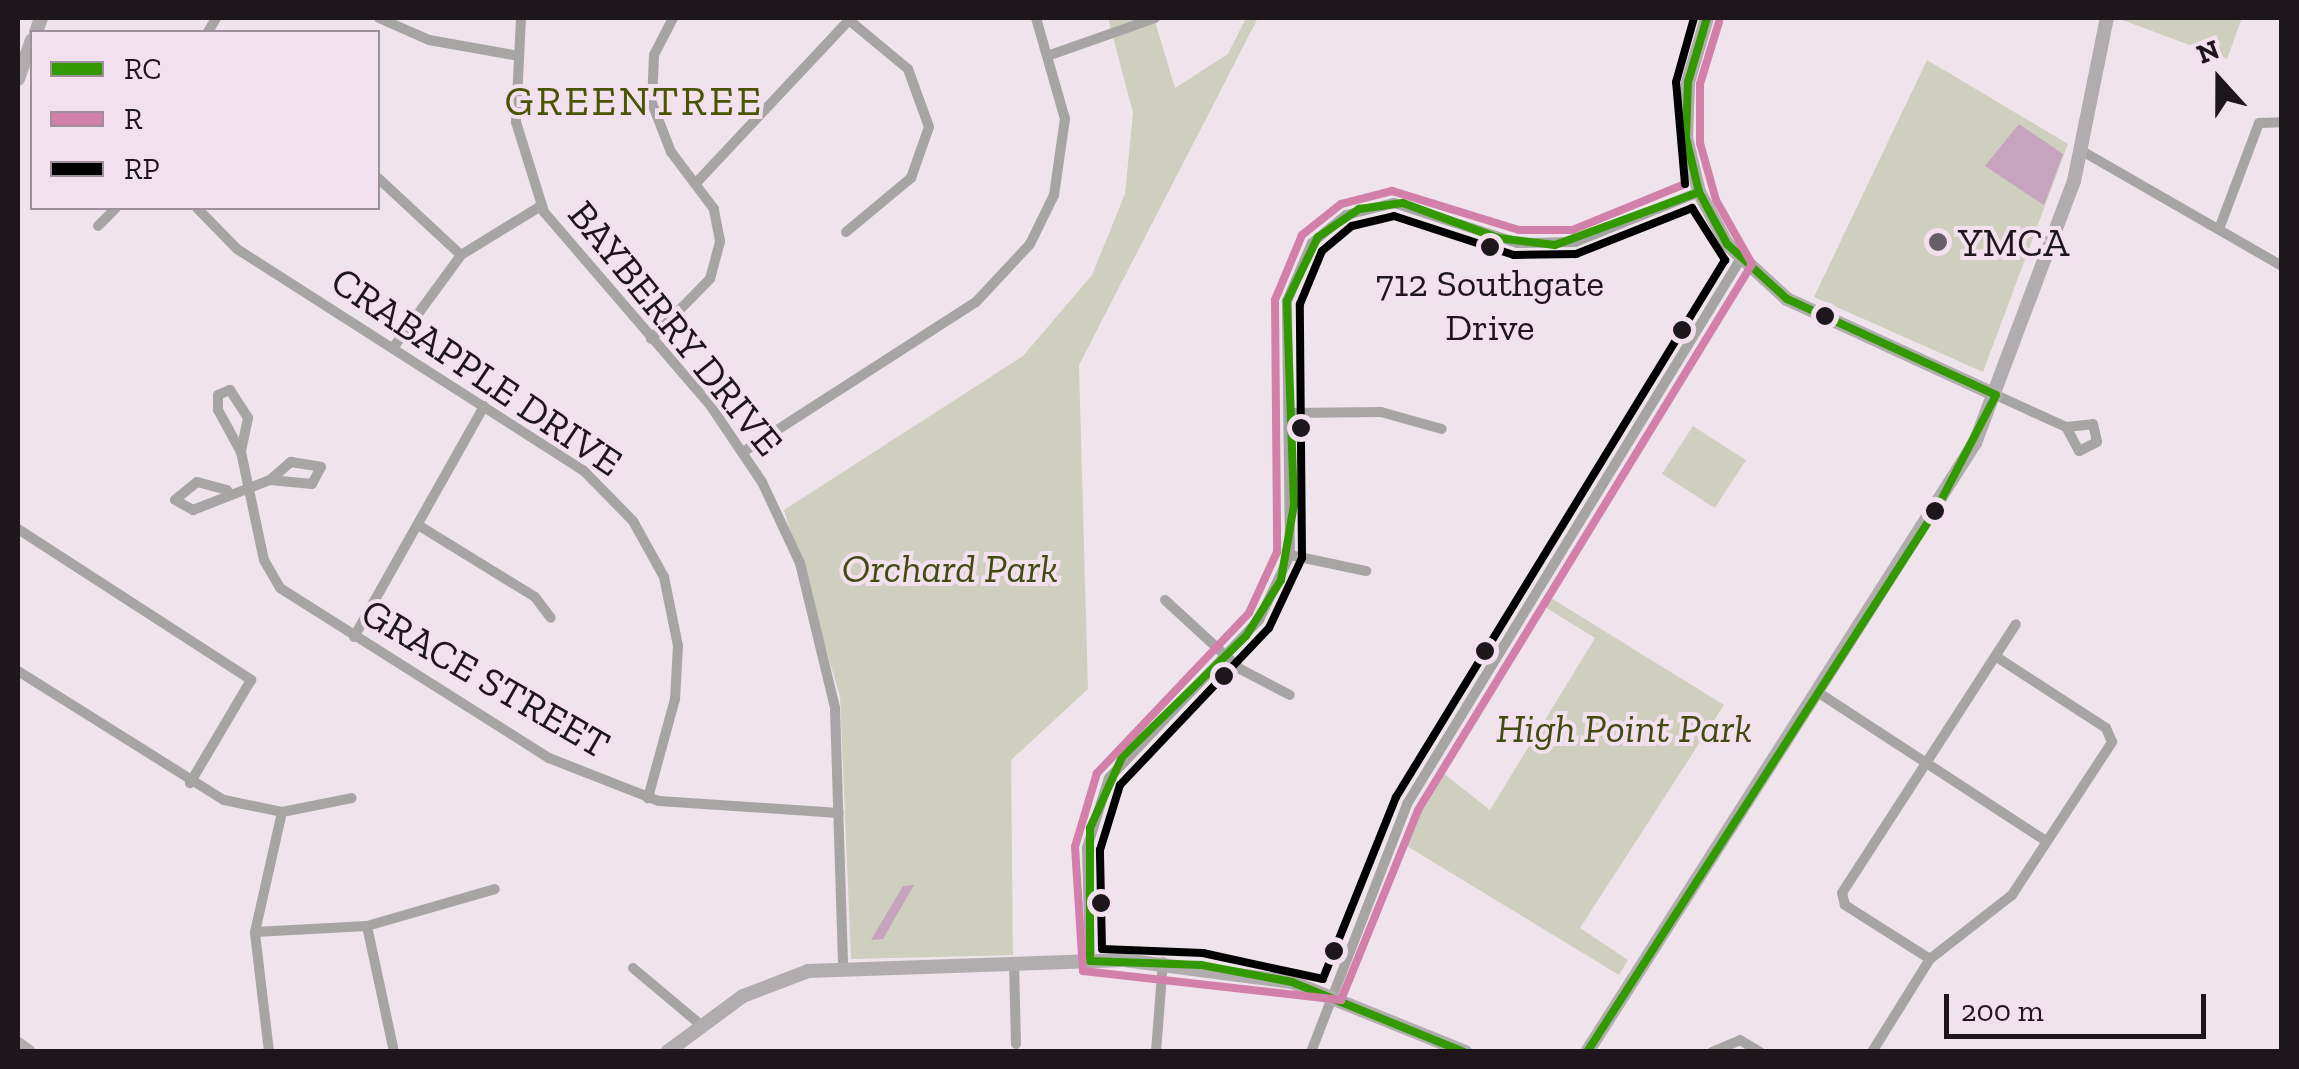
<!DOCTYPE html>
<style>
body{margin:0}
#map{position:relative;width:2299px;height:1069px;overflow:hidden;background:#efe4ec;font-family:"Zilla Slab",serif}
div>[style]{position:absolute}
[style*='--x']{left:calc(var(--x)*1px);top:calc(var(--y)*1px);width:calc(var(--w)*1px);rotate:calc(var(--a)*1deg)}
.green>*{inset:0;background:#cecfbe;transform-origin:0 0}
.water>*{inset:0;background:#c6a4be}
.street>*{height:10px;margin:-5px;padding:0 5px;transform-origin:5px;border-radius:5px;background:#a6a5a4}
.secondary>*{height:14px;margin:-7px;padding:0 7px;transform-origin:7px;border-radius:7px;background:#b1adaf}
.bus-1>*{height:8px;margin:-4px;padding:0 4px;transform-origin:4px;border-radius:4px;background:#390}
.bus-2>*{height:8px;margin:-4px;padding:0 4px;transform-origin:4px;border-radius:4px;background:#d27fa9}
.bus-3>*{height:8px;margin:-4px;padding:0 4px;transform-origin:4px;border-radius:4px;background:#000}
.dots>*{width:28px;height:28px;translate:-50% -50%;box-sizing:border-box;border:5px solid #f3e0ef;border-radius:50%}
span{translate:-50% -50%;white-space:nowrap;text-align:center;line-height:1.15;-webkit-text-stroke:8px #f3e0ef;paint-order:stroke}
.bus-label{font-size:38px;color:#1d171c}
.poi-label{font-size:40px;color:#1d171c}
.left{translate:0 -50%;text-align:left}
.street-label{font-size:40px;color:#1d171c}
.park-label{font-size:40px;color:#414c11;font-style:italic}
.neighbourhood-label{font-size:42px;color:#485603;letter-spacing:2.5px}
.frame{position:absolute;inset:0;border:20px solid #1d171c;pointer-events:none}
.legend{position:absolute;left:30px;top:30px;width:350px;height:180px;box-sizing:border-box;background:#f3e0ef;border:2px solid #9d909b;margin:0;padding:12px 18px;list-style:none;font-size:30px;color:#1d171c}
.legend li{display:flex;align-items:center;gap:20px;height:50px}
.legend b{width:50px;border:2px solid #9d909b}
.north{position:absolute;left:2169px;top:30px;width:100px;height:100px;-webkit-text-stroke:8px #f3e0ef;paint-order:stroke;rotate:339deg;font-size:28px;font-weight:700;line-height:40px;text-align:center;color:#1d171c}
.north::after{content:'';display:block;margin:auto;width:35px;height:45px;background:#1d171c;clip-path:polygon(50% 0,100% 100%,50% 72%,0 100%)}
.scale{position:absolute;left:1944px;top:994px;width:262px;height:45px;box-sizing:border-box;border:5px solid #1d171c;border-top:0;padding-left:12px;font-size:30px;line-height:35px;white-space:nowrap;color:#1d171c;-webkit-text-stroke:8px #f3e0ef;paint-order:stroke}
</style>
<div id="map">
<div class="green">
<div style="clip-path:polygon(1108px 18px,1154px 18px,1175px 88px,1228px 54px,1246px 18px,1258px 18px,1079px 365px,1088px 689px,1011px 760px,1013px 955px,851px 959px,840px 696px,784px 510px,1023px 356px,1092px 275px,1125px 194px,1133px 113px)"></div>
<div style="clip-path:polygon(2117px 18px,2242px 18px,2227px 59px)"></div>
<div style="clip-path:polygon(1927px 60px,2068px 144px,1983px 372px,1814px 297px)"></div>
<div style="left:1693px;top:426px;width:63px;height:57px;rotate:33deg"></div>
<div style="clip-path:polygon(1551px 598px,1724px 705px,1580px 928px,1628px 960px,1619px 975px,1402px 843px,1443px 773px,1490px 810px,1595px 638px,1545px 607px)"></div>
</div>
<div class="water">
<div style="clip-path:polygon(2019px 124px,2063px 154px,2044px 205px,1985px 166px)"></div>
<div style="clip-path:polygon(914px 885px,883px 939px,871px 940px,903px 886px)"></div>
</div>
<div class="street">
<div style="--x:379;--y:18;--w:55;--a:23.7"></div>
<div style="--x:429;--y:40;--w:85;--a:10.1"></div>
<div style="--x:521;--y:18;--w:104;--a:92.8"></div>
<div style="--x:516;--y:122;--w:94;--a:72.7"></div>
<div style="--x:544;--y:212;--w:255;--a:49.3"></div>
<div style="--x:710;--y:405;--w:93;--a:56"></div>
<div style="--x:762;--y:482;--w:89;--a:64.9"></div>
<div style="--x:800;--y:563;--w:149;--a:76.4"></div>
<div style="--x:835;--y:708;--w:259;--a:88.2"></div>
<div style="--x:208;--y:32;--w:16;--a:-60"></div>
<div style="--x:1053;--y:54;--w:108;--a:-19.4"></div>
<div style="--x:2082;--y:151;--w:231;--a:29.9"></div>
<div style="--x:378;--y:178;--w:113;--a:42.9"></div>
<div style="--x:697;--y:182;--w:225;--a:-46.8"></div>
<div style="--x:197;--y:208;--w:57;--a:45.7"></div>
<div style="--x:237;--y:249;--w:411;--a:32.6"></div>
<div style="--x:583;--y:470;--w:71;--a:45.6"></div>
<div style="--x:633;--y:521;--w:64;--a:61"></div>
<div style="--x:664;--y:577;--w:70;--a:78.5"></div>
<div style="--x:678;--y:646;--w:53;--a:93.2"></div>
<div style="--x:675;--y:699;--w:103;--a:105.3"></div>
<div style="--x:98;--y:226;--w:25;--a:-45"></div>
<div style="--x:2219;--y:229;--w:113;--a:-69.3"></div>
<div style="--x:2259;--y:123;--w:23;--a:-2"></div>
<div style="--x:846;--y:232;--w:85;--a:-39.7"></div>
<div style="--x:911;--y:178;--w:54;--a:-70.6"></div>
<div style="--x:929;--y:127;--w:62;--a:-109.9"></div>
<div style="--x:908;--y:69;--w:77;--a:-140.3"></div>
<div style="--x:651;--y:339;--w:84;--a:-45.5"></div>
<div style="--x:710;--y:279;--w:39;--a:-75"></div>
<div style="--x:720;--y:241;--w:33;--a:-101"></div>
<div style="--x:714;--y:209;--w:71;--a:-127"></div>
<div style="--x:671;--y:152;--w:53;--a:-111.2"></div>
<div style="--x:652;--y:103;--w:48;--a:-87.6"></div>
<div style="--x:654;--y:55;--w:42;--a:-62.8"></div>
<div style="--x:393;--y:348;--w:115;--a:-53.8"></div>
<div style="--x:461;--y:255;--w:94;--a:-31.5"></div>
<div style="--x:1996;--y:395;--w:77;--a:24.6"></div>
<div style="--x:2066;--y:427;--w:27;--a:-6"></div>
<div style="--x:2093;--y:424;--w:18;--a:77"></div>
<div style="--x:2097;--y:442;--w:20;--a:153"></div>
<div style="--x:2079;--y:451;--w:27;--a:-118"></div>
<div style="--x:1291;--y:413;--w:90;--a:-0.6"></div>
<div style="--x:1381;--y:412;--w:63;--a:15.6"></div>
<div style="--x:241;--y:452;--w:48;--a:-118.7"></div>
<div style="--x:218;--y:410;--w:15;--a:-90"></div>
<div style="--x:218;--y:395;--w:13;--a:-23"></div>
<div style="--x:230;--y:390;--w:33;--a:57"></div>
<div style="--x:248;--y:418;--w:35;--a:102"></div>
<div style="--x:241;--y:452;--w:110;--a:78"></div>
<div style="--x:264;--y:560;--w:32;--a:60"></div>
<div style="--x:280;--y:588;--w:318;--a:32.3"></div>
<div style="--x:549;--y:758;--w:118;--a:21.4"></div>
<div style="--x:659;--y:801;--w:180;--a:3.8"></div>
<div style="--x:743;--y:452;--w:277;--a:-32.8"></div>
<div style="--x:976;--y:302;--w:79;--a:-47"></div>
<div style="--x:1030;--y:244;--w:55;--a:-63.9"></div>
<div style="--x:1054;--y:195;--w:77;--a:-81.8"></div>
<div style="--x:1065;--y:119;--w:105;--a:-106"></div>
<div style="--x:227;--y:490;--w:31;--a:-165"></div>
<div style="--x:197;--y:482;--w:28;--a:141"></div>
<div style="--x:175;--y:500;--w:21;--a:29"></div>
<div style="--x:193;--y:510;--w:83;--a:-21.3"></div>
<div style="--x:270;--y:480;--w:28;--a:-41"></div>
<div style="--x:291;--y:462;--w:30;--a:9"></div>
<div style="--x:321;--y:467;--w:19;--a:118"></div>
<div style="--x:312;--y:484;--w:42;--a:-174.6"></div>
<div style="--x:418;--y:525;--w:137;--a:31.6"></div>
<div style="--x:535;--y:597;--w:26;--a:53"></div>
<div style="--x:18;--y:529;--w:278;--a:32.9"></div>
<div style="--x:251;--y:680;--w:120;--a:120.6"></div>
<div style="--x:1290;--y:555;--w:78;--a:11.9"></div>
<div style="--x:1165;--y:600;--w:102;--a:42.6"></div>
<div style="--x:1240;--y:669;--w:56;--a:27.5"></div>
<div style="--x:354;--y:637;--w:265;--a:-60.6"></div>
<div style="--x:18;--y:671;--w:243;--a:32.1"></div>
<div style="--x:224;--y:800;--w:59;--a:11.7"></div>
<div style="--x:282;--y:812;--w:71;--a:-11.3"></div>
<div style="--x:1819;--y:693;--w:271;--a:33.1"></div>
<div style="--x:367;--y:926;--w:129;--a:77.9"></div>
<div style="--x:255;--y:932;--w:112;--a:-3.1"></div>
<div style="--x:367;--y:926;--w:133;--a:-16.1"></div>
<div style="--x:1930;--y:959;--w:101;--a:-147.6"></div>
<div style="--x:1845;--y:905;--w:12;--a:-104"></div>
<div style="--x:1842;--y:893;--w:320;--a:-57.1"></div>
<div style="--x:1090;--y:961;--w:113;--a:-91.5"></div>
<div style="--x:1087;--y:848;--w:73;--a:-72.6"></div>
<div style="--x:1109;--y:778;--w:218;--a:-46.5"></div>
<div style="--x:1259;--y:620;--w:72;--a:-64.5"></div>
<div style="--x:1290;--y:555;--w:254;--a:-90.7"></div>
<div style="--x:1287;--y:301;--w:63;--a:-66.7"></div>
<div style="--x:1312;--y:243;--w:44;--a:-39.5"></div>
<div style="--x:1346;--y:215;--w:49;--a:-14"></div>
<div style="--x:1394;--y:203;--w:129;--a:18"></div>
<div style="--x:1517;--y:243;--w:58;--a:-1"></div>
<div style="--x:1575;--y:242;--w:134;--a:-22"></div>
<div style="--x:1014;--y:963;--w:81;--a:88.6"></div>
<div style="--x:633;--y:968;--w:90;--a:40"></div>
<div style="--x:269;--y:1052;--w:121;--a:-96.7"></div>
<div style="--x:255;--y:932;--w:123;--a:-77.3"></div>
<div style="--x:1156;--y:1052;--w:90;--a:-85.6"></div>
<div style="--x:1311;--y:1052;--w:266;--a:-68.8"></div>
<div style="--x:1407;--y:804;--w:638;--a:-58.53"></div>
<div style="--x:1712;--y:1052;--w:30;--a:-23"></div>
<div style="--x:1740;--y:1040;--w:23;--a:31"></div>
<div style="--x:1872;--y:1052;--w:110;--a:-58.1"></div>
<div style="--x:1930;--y:959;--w:104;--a:-38"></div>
<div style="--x:2012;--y:895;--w:183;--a:-56.8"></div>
<div style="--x:2112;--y:742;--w:15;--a:-113"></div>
<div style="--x:2106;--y:728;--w:132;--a:-147"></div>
</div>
<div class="secondary">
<div style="--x:1707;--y:18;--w:67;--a:106.5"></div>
<div style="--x:1688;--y:82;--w:56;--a:92"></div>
<div style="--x:1686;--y:138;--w:56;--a:76.5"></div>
<div style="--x:1699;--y:192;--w:59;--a:61.7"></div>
<div style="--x:1727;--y:244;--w:81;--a:42.5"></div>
<div style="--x:1787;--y:299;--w:230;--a:24.7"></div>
<div style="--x:36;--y:32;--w:15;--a:-70"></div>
<div style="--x:18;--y:79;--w:41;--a:-70.3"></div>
<div style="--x:18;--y:1044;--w:14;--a:36"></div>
<div style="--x:667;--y:1052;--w:94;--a:-36.4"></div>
<div style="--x:743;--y:996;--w:70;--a:-21"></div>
<div style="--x:808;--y:971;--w:316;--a:-2"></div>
<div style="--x:1124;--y:960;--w:169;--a:7.5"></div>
<div style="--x:1292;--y:982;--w:187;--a:22"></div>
<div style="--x:1587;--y:1052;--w:722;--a:-57.5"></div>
<div style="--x:1975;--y:443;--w:280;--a:-69.3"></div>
<div style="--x:2074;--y:181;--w:166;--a:-78.6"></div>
</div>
<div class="bus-1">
<div style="--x:1464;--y:1052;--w:186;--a:-157.9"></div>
<div style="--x:1292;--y:982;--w:93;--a:-169.4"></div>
<div style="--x:1201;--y:965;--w:111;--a:-177.9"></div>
<div style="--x:1090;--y:961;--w:133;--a:-90"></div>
<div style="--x:1090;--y:828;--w:78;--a:-65.7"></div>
<div style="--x:1122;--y:757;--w:173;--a:-44.3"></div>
<div style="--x:1246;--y:636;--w:66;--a:-58"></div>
<div style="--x:1281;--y:580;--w:76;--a:-80.2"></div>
<div style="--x:1294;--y:505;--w:204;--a:-92"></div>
<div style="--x:1287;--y:301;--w:71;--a:-64.2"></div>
<div style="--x:1318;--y:237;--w:50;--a:-34.3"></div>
<div style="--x:1359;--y:209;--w:44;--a:-7.8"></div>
<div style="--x:1403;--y:203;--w:101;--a:20.2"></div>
<div style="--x:1498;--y:238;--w:57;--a:7"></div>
<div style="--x:1555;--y:245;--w:153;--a:-20.2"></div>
<div style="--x:1587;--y:1052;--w:647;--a:-57.24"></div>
<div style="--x:1937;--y:508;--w:127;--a:-62.4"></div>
<div style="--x:1996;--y:395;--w:230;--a:-155.3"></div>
<div style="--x:1787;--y:299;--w:81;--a:-137.5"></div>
<div style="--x:1727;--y:244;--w:59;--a:-118.3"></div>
<div style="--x:1699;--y:192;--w:56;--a:-103.5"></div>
<div style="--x:1686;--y:138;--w:56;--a:-88"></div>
<div style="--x:1688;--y:82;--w:67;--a:-73.5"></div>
</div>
<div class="bus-2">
<div style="--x:1685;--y:184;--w:122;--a:157.8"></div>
<div style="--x:1572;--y:230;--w:53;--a:180"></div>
<div style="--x:1519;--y:230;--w:133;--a:-162.9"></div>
<div style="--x:1392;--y:191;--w:53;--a:165.7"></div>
<div style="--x:1341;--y:204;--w:50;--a:141.5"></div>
<div style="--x:1302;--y:235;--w:70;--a:112.6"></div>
<div style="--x:1275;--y:300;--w:252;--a:89.5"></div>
<div style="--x:1277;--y:552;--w:67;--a:114.7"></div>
<div style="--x:1249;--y:613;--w:221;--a:133.5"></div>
<div style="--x:1097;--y:773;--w:77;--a:106.6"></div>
<div style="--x:1075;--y:847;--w:124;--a:86.3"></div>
<div style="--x:1083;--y:971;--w:260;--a:6.4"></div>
<div style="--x:1341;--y:1000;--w:205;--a:-67.9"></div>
<div style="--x:1418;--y:810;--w:640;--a:-58.54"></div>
<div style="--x:1752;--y:264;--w:73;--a:-119.4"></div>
<div style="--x:1716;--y:200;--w:59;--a:-105.7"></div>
<div style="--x:1700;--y:143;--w:59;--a:-90"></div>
<div style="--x:1700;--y:84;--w:65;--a:-73"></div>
</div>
<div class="bus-3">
<div style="--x:1685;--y:184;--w:102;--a:-95"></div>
<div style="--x:1676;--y:82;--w:66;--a:-74.3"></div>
<div style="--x:1692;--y:208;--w:62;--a:57.6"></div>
<div style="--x:1725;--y:260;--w:630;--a:121.49"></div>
<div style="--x:1396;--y:797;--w:196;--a:111.9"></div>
<div style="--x:1323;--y:979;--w:123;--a:-167.8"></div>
<div style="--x:1203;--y:953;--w:101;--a:-177.7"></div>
<div style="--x:1102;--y:949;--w:99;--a:-91.2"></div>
<div style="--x:1100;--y:850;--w:68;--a:-72.9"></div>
<div style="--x:1120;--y:785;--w:216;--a:-46.5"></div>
<div style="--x:1269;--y:628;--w:77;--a:-64.8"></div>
<div style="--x:1302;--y:558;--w:254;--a:-90.5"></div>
<div style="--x:1300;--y:304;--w:57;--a:-67.5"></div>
<div style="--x:1322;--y:251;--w:39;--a:-40"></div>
<div style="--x:1352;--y:226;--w:43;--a:-13.4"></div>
<div style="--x:1394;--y:216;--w:126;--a:18"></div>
<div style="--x:1514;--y:255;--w:62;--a:-0.9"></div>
<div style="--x:1576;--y:254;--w:125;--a:-21.6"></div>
</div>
<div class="dots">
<div style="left:1938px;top:242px;background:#665f65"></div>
<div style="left:1490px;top:247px;background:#1d171c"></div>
<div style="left:1825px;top:316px;background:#1d171c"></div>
<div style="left:1682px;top:330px;background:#1d171c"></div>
<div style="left:1301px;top:428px;background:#1d171c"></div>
<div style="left:1935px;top:511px;background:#1d171c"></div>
<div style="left:1485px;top:651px;background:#1d171c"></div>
<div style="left:1224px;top:676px;background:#1d171c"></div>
<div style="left:1101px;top:903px;background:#1d171c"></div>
<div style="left:1334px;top:951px;background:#1d171c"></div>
</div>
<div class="bus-label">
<span style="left:1490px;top:306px">712 Southgate<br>Drive</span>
</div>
<div class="poi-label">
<span class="left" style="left:1958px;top:242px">YMCA</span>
</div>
<div class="street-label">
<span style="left:676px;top:328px;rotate:51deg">BAYBERRY DRIVE</span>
<span style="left:477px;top:371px;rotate:34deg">CRABAPPLE DRIVE</span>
<span style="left:486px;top:678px;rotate:30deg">GRACE STREET</span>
</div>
<div class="park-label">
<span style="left:950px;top:568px">Orchard Park</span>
<span style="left:1624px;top:728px">High Point Park</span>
</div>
<div class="neighbourhood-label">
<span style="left:634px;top:101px">GREENTREE</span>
</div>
<div class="frame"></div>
<ul class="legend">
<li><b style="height:12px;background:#390"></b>RC</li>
<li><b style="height:12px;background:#d27fa9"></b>R</li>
<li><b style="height:12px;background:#000"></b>RP</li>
</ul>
<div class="north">N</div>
<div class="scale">200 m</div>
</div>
